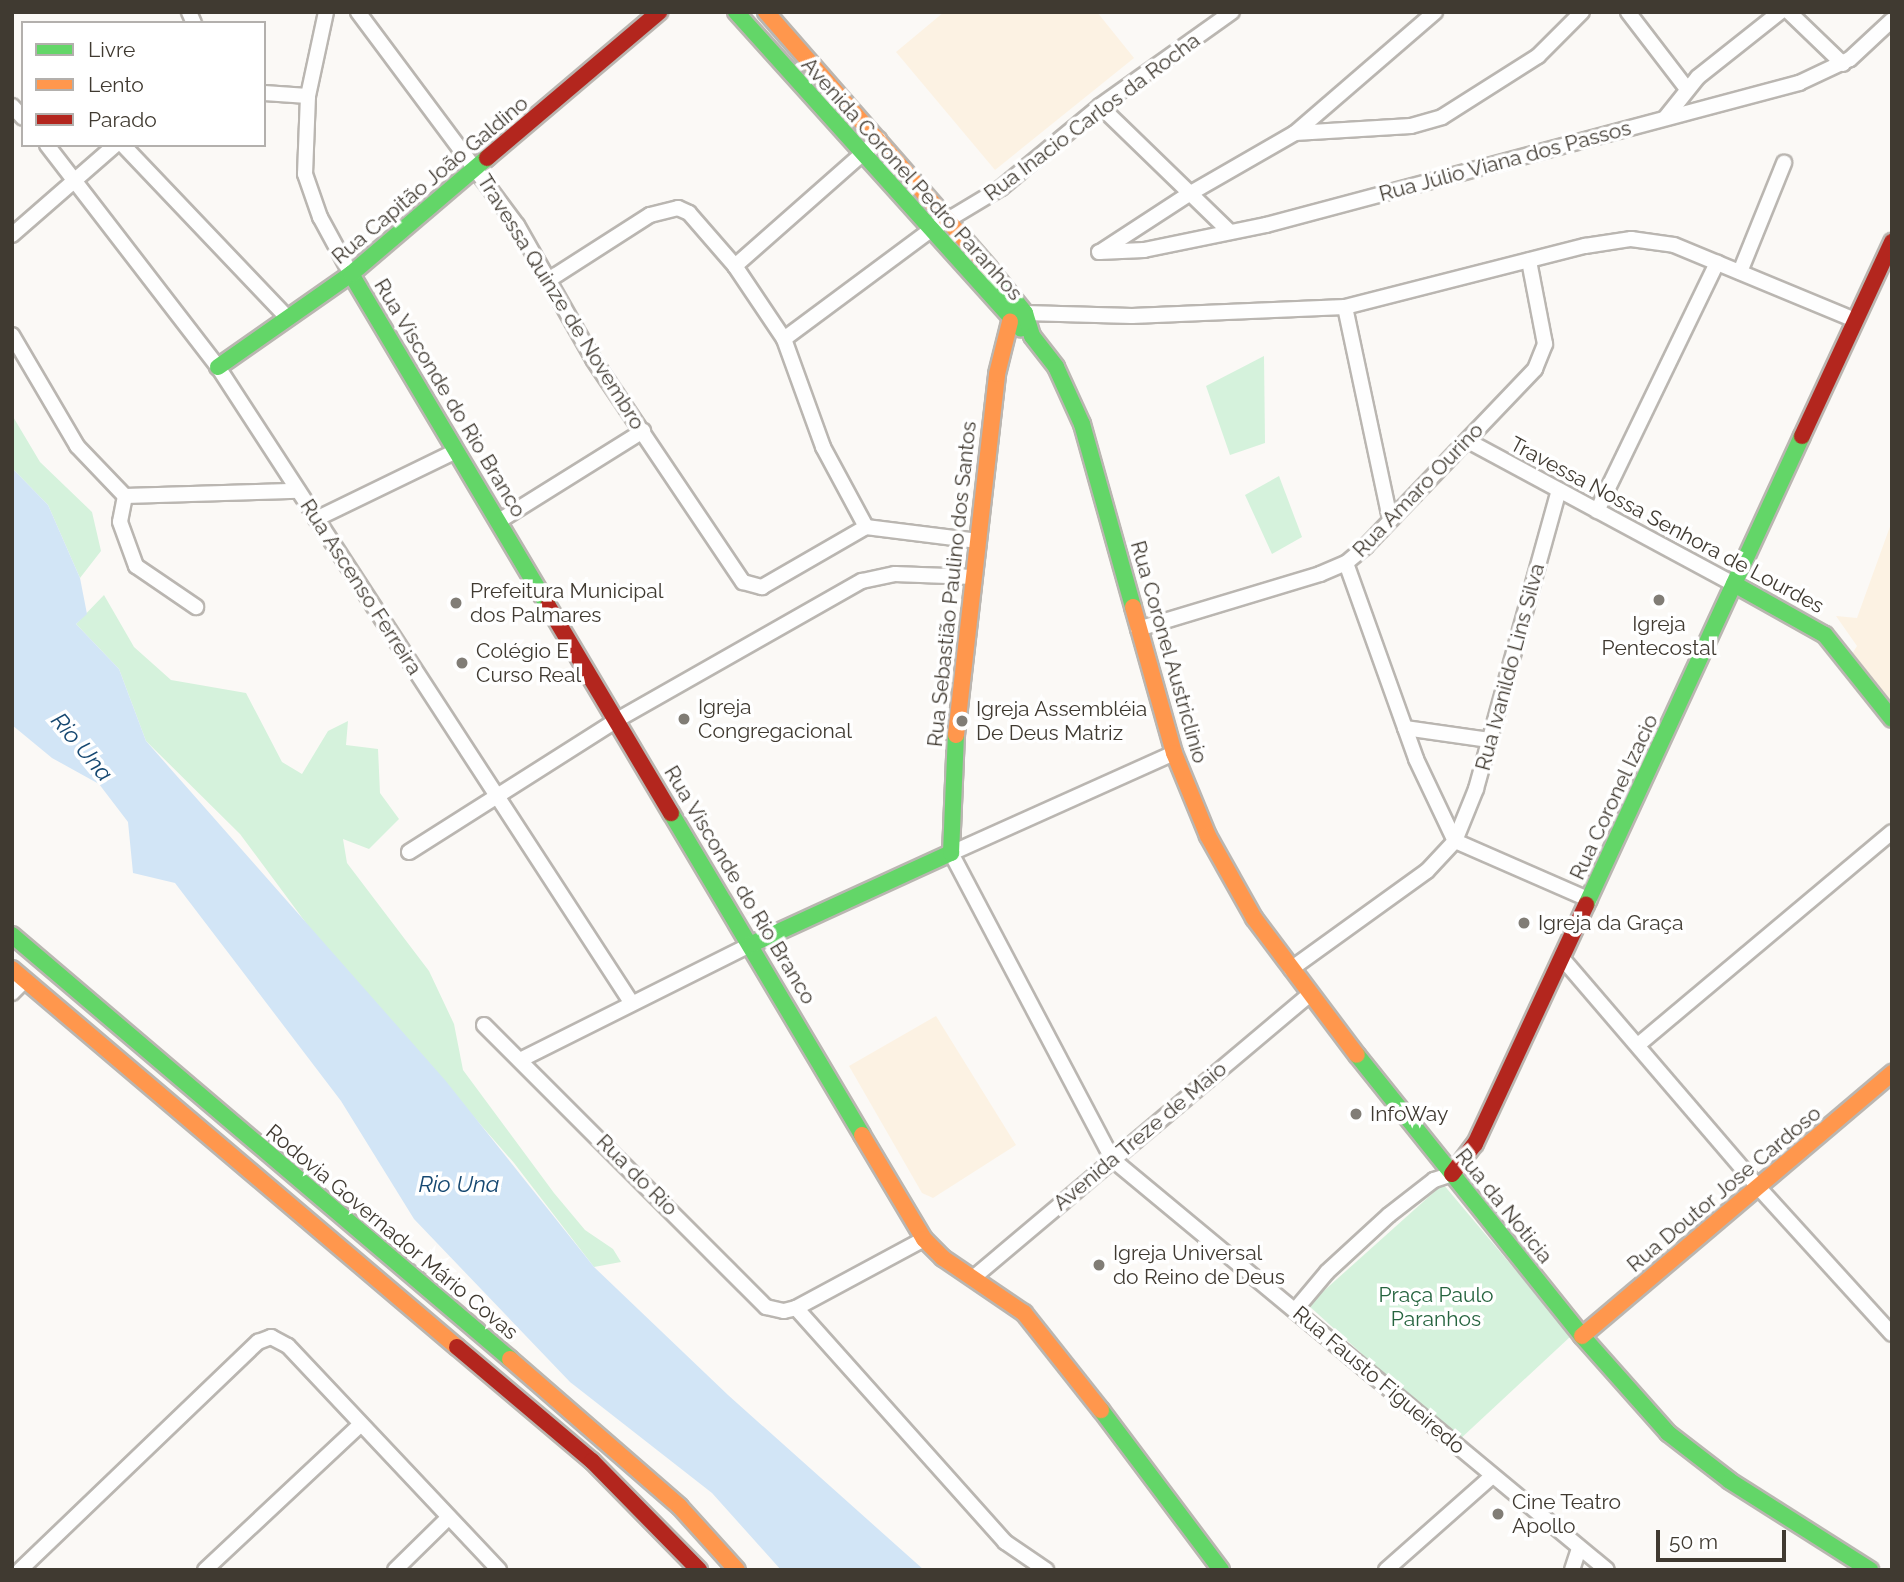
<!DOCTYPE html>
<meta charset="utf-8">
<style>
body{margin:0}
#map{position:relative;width:1904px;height:1582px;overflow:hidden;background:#fbf9f6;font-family:Raleway,sans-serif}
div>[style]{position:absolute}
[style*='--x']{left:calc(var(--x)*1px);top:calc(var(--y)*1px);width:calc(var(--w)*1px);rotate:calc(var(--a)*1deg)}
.built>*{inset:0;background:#fcf2e3}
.green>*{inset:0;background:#d5f2dc}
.water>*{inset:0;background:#d2e5f6}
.roads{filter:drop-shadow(2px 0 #bab6b1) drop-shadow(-2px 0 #bab6b1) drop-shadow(0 2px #bab6b1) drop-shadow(0 -2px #bab6b1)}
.street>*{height:14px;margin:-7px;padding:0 7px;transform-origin:7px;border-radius:7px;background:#fefefe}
.fast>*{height:16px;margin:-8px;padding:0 8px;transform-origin:8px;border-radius:8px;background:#63d668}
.slow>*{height:16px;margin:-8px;padding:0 8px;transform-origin:8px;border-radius:8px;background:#ff974d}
.jam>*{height:16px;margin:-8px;padding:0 8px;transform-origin:8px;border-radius:8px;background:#b3261e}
.dots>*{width:19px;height:19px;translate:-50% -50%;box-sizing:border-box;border:4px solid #fff;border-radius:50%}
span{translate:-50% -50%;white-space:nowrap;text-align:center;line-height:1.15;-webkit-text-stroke:7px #fff;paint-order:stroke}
.street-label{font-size:21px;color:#403a31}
.poi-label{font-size:21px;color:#403a31}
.left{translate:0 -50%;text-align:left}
.park-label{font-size:21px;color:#26643f}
.water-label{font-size:23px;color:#164871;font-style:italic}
.frame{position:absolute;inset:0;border:14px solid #403a31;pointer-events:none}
.legend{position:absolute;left:21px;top:21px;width:245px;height:126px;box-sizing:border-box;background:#fff;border:2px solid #b3b0ad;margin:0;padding:9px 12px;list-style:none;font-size:21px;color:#403a31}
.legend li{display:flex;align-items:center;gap:14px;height:35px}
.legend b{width:35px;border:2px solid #b3b0ad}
.scale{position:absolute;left:1656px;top:1530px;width:130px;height:32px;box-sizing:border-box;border:4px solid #403a31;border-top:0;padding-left:9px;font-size:21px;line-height:24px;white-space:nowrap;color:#403a31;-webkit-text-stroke:5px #fff;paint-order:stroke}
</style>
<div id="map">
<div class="built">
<div style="clip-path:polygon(944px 12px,1097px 12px,1134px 58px,995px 170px,896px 52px)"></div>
<div style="clip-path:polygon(1892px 521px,1892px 704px,1852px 654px,1857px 646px,1836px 616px,1857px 618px)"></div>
<div style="clip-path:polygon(936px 1016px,1016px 1145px,933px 1198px,922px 1193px,849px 1066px)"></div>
</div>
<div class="green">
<div style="clip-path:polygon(1264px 356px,1265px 443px,1230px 455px,1206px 386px)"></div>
<div style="clip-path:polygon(12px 415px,40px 462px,92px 512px,101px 551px,80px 578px,48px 505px,12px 468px)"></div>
<div style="clip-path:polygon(1279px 476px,1302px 537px,1272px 554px,1245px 495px)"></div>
<div style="clip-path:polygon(104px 595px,134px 647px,171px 680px,246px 693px,282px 762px,302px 774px,328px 731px,348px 721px,346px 745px,378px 749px,380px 793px,399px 819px,369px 849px,343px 839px,347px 863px,429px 971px,454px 1024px,463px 1070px,554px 1193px,585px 1230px,613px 1249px,621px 1262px,594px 1267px,514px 1163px,309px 927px,240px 834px,146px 741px,119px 669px,76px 624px)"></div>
<div style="clip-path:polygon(1443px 1184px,1571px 1336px,1458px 1441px,1308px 1305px)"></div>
</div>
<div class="water">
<div style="clip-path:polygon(12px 468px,48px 505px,80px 578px,87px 614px,76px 624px,119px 669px,146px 741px,445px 1080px,594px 1267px,728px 1395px,924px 1570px,781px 1570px,712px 1493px,570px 1382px,414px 1219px,341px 1101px,175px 883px,133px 873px,128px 822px,99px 784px,52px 758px,12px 725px)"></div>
</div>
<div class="roads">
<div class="street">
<div style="--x:189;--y:12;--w:12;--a:66"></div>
<div style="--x:326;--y:12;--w:86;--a:102.1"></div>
<div style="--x:308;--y:96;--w:78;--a:92.2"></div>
<div style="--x:305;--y:174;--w:46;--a:70.8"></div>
<div style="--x:320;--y:217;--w:65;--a:61.5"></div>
<div style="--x:358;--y:12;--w:266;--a:53.3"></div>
<div style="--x:517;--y:225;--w:154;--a:60.4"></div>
<div style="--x:593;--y:359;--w:269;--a:56.1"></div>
<div style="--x:743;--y:582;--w:20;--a:15"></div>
<div style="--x:762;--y:587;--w:120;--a:-30"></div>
<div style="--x:866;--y:527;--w:113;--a:7.1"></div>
<div style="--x:1628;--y:12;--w:97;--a:52.5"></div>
<div style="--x:1789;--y:12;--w:75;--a:43.9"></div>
<div style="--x:264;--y:93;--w:44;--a:3.9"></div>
<div style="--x:12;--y:106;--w:16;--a:47"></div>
<div style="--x:1100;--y:106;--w:181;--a:44.1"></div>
<div style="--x:1666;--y:117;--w:51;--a:-51.3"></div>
<div style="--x:1698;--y:77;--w:105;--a:-38.4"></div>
<div style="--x:1295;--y:133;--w:116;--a:-3.5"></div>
<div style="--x:1411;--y:126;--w:32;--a:-16"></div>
<div style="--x:1442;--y:117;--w:114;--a:-32.4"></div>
<div style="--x:1538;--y:56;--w:62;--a:-45"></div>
<div style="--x:47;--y:145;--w:280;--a:52.4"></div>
<div style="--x:218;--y:367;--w:757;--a:56.96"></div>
<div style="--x:123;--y:145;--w:239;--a:46.4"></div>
<div style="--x:12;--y:235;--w:137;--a:-41.1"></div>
<div style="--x:1099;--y:252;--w:45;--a:-2.5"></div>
<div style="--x:1144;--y:250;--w:125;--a:-11.6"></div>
<div style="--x:1266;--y:225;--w:552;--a:-14.92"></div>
<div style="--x:1799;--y:83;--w:56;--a:-25.2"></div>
<div style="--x:1850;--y:59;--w:57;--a:-42.9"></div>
<div style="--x:1100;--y:252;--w:106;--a:-33.1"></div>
<div style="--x:1189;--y:194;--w:122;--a:-29.9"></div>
<div style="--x:1295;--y:133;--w:185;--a:-40.8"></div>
<div style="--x:735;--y:266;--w:192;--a:-41.4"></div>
<div style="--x:1740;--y:272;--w:118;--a:-68"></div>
<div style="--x:547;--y:281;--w:122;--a:-32.7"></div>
<div style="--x:650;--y:215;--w:29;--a:-14"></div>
<div style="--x:678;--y:208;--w:12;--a:24"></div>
<div style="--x:689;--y:213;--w:70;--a:49"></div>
<div style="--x:735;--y:266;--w:88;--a:56.1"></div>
<div style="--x:784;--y:339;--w:115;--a:70.1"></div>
<div style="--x:823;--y:447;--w:91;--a:61.7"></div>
<div style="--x:1345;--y:307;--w:217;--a:78"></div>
<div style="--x:1025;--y:313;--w:107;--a:1.6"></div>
<div style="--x:1132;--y:316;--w:213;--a:-2.4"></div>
<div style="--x:1345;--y:307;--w:248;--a:-14.3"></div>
<div style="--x:1585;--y:246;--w:47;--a:-8.7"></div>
<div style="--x:1631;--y:239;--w:43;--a:7.9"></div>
<div style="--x:1674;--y:245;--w:196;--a:22.5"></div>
<div style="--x:12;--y:335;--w:129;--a:59.6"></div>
<div style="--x:77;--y:446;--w:69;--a:46.2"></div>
<div style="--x:125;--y:496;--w:173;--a:-1.7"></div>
<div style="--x:784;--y:339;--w:183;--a:-36.6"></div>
<div style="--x:931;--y:230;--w:82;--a:-31"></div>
<div style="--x:1001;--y:188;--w:129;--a:-39.6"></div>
<div style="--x:1100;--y:106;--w:162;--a:-35.5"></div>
<div style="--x:1468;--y:441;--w:302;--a:28.3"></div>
<div style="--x:125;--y:496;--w:26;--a:101"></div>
<div style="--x:120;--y:522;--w:47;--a:70"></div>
<div style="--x:136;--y:566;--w:73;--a:34.3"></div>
<div style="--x:1597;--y:511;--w:276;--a:-64.2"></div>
<div style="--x:316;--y:519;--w:156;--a:-25.9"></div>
<div style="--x:499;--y:521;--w:170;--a:-32"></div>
<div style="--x:1346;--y:563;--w:208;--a:70.3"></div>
<div style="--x:1416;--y:759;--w:91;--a:64.6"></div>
<div style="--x:1138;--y:629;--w:190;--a:-16.8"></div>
<div style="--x:1320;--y:574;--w:28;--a:-23"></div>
<div style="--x:1346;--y:563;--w:26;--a:-40"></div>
<div style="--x:1366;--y:546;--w:245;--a:-46.3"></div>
<div style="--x:1535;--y:369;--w:27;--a:-68"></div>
<div style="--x:1545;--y:344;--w:85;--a:-100.9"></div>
<div style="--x:1405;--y:728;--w:85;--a:8.1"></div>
<div style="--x:1174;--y:753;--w:244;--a:155.8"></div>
<div style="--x:951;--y:853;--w:346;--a:62.2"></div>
<div style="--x:1112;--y:1159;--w:643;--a:39.7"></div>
<div style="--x:1455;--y:841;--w:147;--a:23.6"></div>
<div style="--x:409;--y:852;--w:246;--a:-32.4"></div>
<div style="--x:617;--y:720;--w:282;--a:-29.6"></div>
<div style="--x:862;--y:581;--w:34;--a:-12"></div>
<div style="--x:895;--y:574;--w:78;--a:2.2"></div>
<div style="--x:1562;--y:958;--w:303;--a:49.4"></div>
<div style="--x:1759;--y:1188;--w:197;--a:47.7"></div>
<div style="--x:1291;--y:969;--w:168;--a:-35.8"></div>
<div style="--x:1427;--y:871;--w:41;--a:-47"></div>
<div style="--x:1455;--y:841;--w:56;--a:-68"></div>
<div style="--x:1476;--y:789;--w:310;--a:-74.5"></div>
<div style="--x:12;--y:993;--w:18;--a:-45"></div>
<div style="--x:484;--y:1025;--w:399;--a:45"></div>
<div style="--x:766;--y:1307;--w:18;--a:13"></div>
<div style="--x:784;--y:1311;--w:12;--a:-14"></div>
<div style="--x:796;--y:1308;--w:145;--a:-28.3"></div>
<div style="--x:1638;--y:1045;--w:331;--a:-40"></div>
<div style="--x:522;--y:1059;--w:257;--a:-26.6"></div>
<div style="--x:973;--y:1278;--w:439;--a:-40.1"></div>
<div style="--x:796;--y:1308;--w:314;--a:48.2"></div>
<div style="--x:1005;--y:1542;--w:50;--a:34.3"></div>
<div style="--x:1296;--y:1309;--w:48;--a:-50"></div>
<div style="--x:1327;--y:1272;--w:84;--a:-42.6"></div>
<div style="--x:1389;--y:1215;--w:57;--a:-37.9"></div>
<div style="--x:1434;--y:1180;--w:19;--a:-18"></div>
<div style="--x:20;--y:1570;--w:330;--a:-43.8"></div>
<div style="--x:258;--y:1342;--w:14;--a:-21"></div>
<div style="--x:271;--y:1337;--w:19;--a:28"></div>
<div style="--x:288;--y:1346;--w:308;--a:46.7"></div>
<div style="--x:205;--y:1570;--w:212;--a:-43.1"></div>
<div style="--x:395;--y:1570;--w:74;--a:-44.5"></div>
<div style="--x:1386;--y:1570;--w:140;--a:-41.5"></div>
<div style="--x:1572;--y:1570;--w:22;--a:-72"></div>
</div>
<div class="fast">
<div style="--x:736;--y:12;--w:426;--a:48"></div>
<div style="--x:989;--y:268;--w:58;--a:51.3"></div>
<div style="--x:1025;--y:313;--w:24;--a:73"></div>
<div style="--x:1032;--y:336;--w:39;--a:52"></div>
<div style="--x:1056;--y:367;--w:63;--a:65.5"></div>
<div style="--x:1082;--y:424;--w:190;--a:74.4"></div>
<div style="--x:351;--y:274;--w:386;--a:59.3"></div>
<div style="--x:218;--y:367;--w:162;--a:-35"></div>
<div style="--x:351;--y:274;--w:179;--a:-40.5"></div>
<div style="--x:1734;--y:584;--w:104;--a:29.3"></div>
<div style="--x:1825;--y:635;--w:107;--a:51.4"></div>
<div style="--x:671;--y:813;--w:374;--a:59.3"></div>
<div style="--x:1586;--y:905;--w:516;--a:-65.27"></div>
<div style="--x:12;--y:935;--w:654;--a:40.41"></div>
<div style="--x:752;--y:944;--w:219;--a:-24.6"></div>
<div style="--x:951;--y:853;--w:118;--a:-87.6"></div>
<div style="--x:1357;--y:1055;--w:360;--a:51.3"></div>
<div style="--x:1582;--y:1336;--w:130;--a:48.4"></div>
<div style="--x:1668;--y:1433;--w:78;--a:37.7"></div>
<div style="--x:1730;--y:1481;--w:166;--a:32.4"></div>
<div style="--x:1101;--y:1410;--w:200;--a:53.1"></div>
</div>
<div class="slow">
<div style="--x:766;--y:12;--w:340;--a:48.9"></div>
<div style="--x:1133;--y:607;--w:152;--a:74.3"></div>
<div style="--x:1174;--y:753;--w:90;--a:67.7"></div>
<div style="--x:1208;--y:836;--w:94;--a:60.7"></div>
<div style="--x:1254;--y:918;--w:171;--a:53.1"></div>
<div style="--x:956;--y:735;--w:363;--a:-83.5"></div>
<div style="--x:997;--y:374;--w:54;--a:-76"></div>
<div style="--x:12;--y:969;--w:584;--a:40.35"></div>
<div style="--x:862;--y:1135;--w:121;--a:59.2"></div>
<div style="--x:924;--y:1239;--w:27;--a:45"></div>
<div style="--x:943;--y:1258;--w:98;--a:34.2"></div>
<div style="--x:1024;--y:1313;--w:124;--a:51.6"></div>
<div style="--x:1582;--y:1336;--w:407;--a:-40.3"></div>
<div style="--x:510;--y:1359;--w:225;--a:41"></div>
<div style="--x:680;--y:1507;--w:85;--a:47.9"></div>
</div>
<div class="jam">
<div style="--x:487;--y:158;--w:226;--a:-40.3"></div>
<div style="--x:1802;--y:436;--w:214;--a:-65.1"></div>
<div style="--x:548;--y:606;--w:241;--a:59.3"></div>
<div style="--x:1452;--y:1174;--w:38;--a:-53"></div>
<div style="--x:1475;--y:1144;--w:264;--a:-65.1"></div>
<div style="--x:457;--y:1347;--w:177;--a:40.2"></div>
<div style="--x:592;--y:1461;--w:153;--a:45.5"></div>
</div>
</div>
<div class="dots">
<div style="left:1659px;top:600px;background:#817d76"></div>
<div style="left:456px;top:603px;background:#817d76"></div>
<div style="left:462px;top:663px;background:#817d76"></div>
<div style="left:684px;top:719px;background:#817d76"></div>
<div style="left:962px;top:721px;background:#817d76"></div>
<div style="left:1524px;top:923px;background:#817d76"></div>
<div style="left:1356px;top:1114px;background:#817d76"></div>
<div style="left:1099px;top:1265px;background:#817d76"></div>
<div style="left:1498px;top:1514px;background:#817d76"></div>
</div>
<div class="street-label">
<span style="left:1092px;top:117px;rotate:-37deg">Rua Inacio Carlos da Rocha</span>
<span style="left:1505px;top:161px;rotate:-15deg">Rua Júlio Viana dos Passos</span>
<span style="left:912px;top:179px;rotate:48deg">Avenida Coronel Pedro Paranhos</span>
<span style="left:430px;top:180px;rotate:-40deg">Rua Capitão João Galdino</span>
<span style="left:561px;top:302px;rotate:58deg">Travessa Quinze de Novembro</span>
<span style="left:450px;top:398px;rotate:59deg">Rua Visconde do Rio Branco</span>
<span style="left:1418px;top:490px;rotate:-46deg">Rua Amaro Ourino</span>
<span style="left:1667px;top:525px;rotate:28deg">Travessa Nossa Senhora de Lourdes</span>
<span style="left:952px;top:584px;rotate:-84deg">Rua Sebastião Paulino dos Santos</span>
<span style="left:361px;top:587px;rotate:57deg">Rua Ascenso Ferreira</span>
<span style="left:1169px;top:652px;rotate:74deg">Rua Coronel Austriclinio</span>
<span style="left:1510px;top:667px;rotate:-75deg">Rua Ivanildo Lins Silva</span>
<span style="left:1614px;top:797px;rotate:-65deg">Rua Coronel Izacio</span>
<span style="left:740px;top:885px;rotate:59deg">Rua Visconde do Rio Branco</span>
<span style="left:1140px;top:1136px;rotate:-40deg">Avenida Treze de Maio</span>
<span style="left:637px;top:1175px;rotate:45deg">Rua do Rio</span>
<span style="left:1724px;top:1189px;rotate:-40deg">Rua Doutor Jose Cardoso</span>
<span style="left:1504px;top:1206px;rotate:51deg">Rua da Noticia</span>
<span style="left:392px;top:1232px;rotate:40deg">Rodovia Governador Mário Covas</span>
<span style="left:1379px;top:1380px;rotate:40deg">Rua Fausto Figueiredo</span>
</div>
<div class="poi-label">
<span class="left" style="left:470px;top:603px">Prefeitura Municipal<br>dos Palmares</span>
<span style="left:1659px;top:636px">Igreja<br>Pentecostal</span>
<span class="left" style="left:476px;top:663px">Colégio E<br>Curso Real</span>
<span class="left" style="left:698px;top:719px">Igreja<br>Congregacional</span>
<span class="left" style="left:976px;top:721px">Igreja Assembléia<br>De Deus Matriz</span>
<span class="left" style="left:1538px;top:923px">Igreja da Graça</span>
<span class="left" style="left:1370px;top:1114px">InfoWay</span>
<span class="left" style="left:1113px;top:1265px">Igreja Universal<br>do Reino de Deus</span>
<span class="left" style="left:1512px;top:1514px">Cine Teatro<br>Apollo</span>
</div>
<div class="park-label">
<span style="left:1436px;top:1307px">Praça Paulo<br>Paranhos</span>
</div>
<div class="water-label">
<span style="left:82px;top:747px;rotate:50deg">Rio Una</span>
<span style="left:459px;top:1184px">Rio Una</span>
</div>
<div class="frame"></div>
<ul class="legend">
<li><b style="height:9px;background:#63d668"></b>Livre</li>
<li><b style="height:9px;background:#ff974d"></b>Lento</li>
<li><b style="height:9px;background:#b3261e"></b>Parado</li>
</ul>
<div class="scale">50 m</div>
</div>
